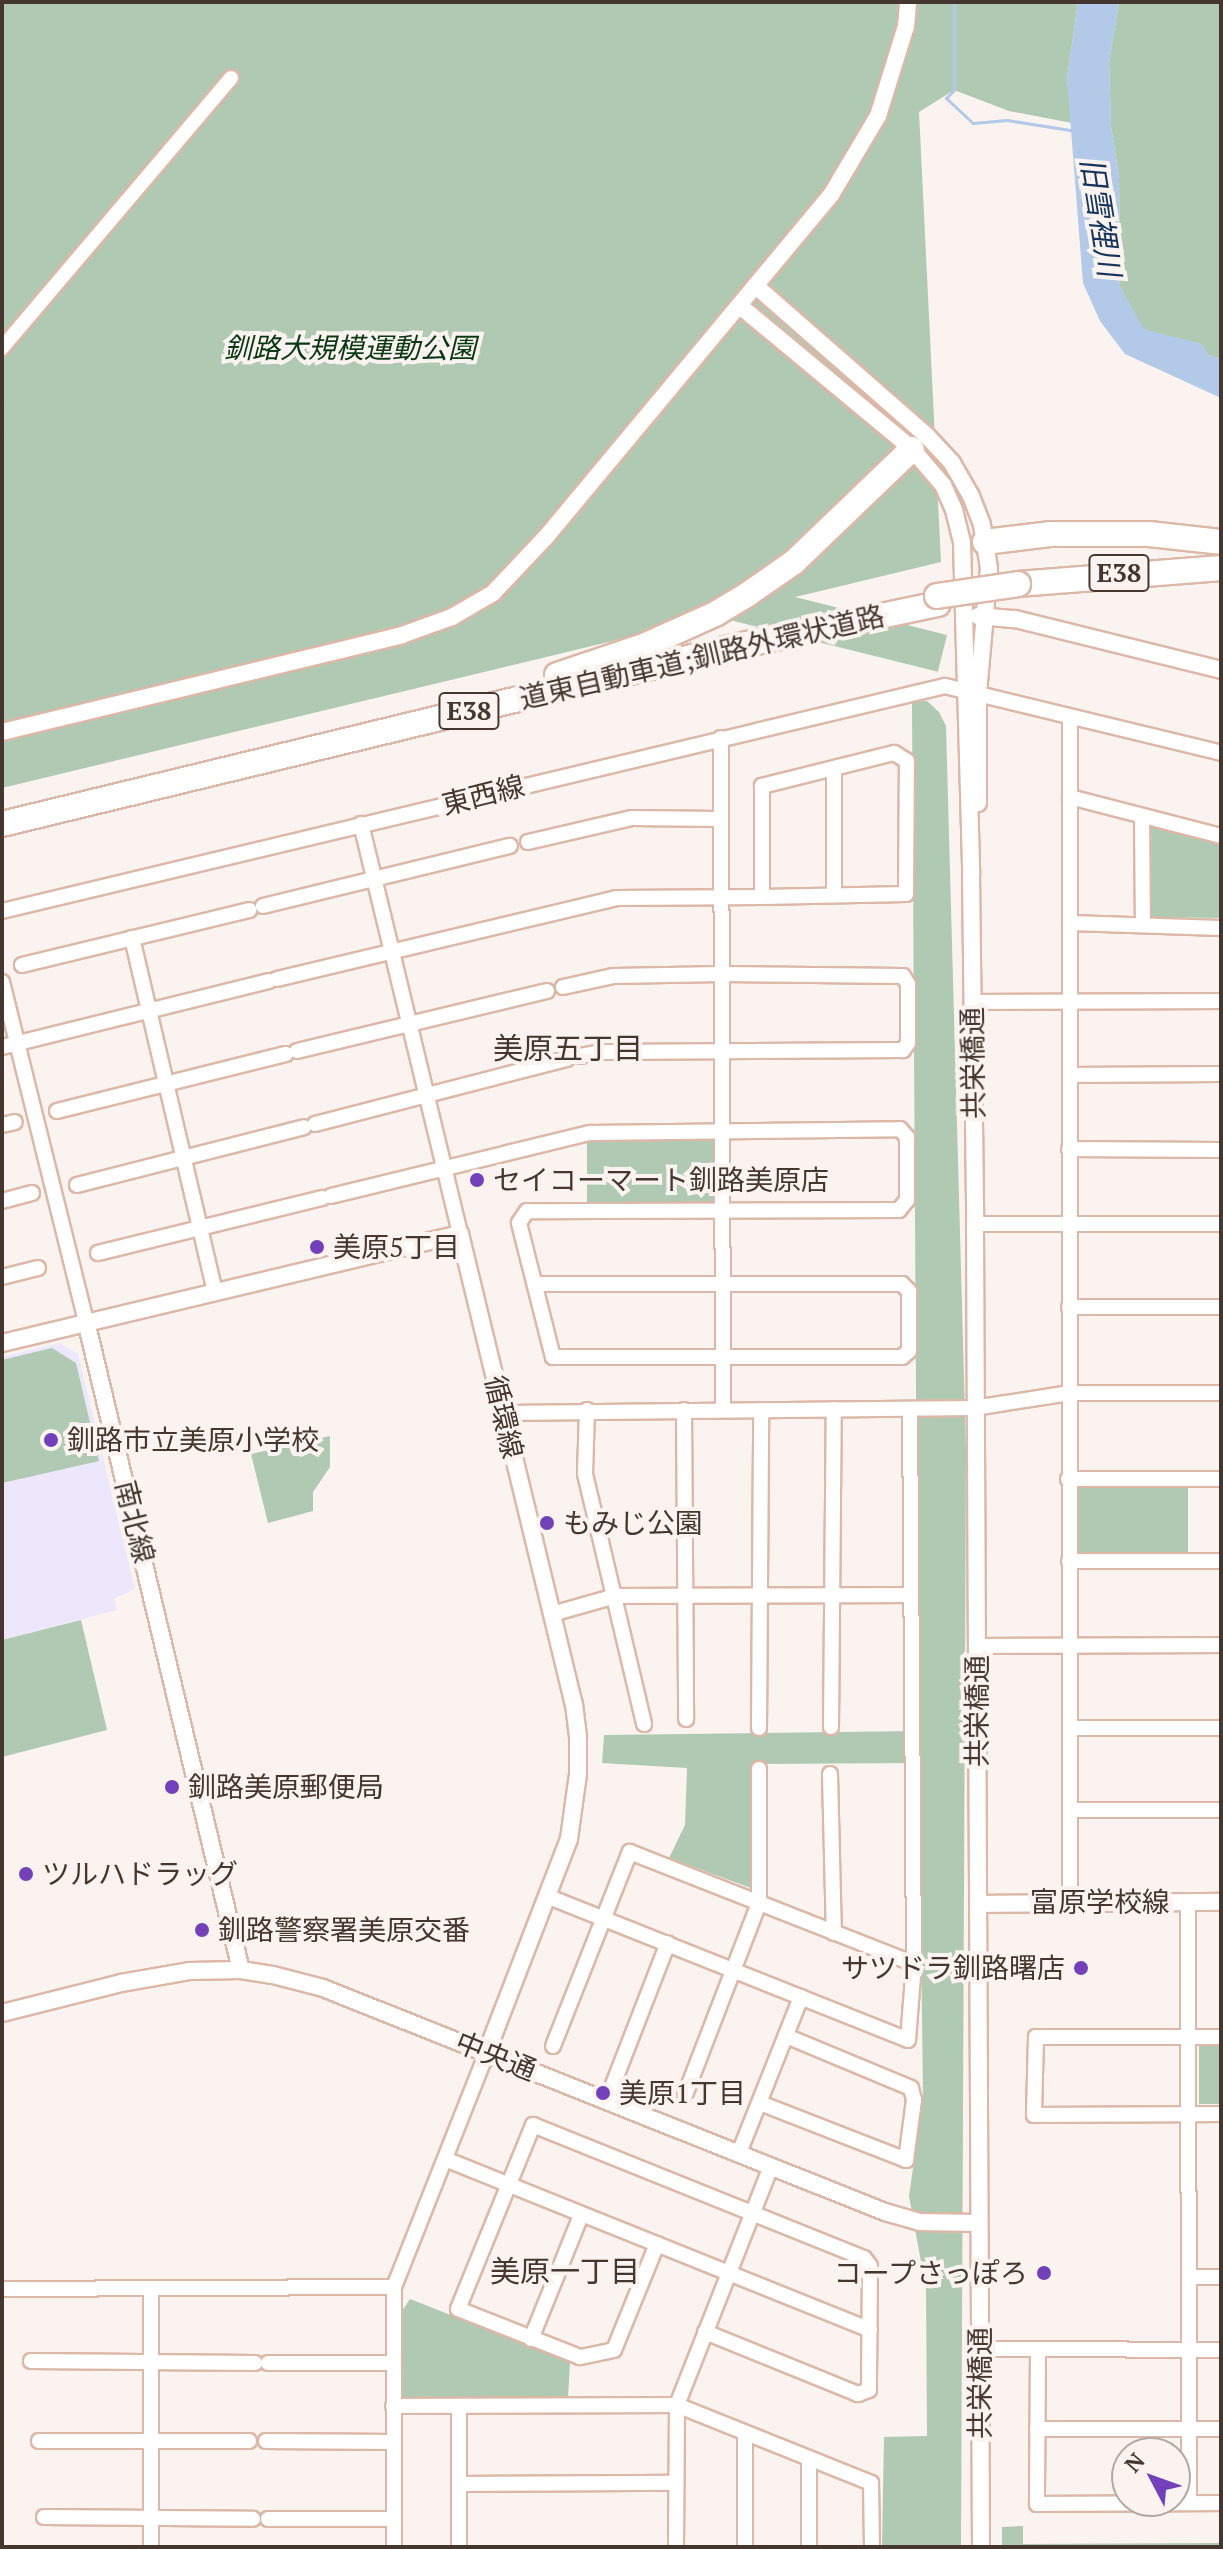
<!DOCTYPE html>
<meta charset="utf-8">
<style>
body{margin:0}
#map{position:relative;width:1223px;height:2549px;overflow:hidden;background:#faf3ef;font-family:"PT Serif","Noto Sans JP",serif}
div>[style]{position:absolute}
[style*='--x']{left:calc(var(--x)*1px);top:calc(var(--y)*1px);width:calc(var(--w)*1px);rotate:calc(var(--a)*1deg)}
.education>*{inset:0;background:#ede7fc}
.green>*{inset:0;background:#b0c9b2;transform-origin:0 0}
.water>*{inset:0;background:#b2c9e7}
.stream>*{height:3px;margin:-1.5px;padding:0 1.5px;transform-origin:1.5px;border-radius:1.5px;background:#b2c9e7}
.roads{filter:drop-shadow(2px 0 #dbb8a7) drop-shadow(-2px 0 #dbb8a7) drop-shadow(0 2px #dbb8a7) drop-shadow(0 -2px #dbb8a7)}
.minor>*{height:14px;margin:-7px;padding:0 7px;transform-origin:7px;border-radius:7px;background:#fff}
.tertiary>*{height:16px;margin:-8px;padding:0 8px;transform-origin:8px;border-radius:8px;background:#fff}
.motorway>*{height:24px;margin:-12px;padding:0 12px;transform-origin:12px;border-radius:12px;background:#fff}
.bridges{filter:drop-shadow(2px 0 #dbb8a7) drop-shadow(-2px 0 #dbb8a7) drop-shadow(0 2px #dbb8a7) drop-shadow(0 -2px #dbb8a7)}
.motorway-bridge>*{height:24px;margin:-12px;padding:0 12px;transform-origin:12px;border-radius:12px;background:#fff}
.dots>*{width:22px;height:22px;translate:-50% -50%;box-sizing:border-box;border:4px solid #faf3ef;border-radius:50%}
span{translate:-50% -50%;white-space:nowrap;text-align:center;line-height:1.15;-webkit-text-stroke:8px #faf3ef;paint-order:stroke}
.shield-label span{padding:2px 6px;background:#faf3ef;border:2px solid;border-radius:6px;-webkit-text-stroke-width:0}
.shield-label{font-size:26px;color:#453730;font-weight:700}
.park-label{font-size:28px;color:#093814;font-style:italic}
.street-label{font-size:28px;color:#453730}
.poi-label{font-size:28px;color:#453730}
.left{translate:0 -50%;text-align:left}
.right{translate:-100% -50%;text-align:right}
.water-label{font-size:30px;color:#15355d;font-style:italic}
.neighbourhood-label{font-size:30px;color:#453730}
.frame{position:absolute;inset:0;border:4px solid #453730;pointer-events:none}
.north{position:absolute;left:1111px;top:2437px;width:80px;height:80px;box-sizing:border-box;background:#faf3ef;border:2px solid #b2a8a3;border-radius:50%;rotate:311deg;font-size:22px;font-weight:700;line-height:32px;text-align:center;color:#453730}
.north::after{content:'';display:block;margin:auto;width:28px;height:36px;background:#7241b9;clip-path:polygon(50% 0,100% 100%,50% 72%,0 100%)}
</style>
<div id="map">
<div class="education">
<div style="clip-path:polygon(59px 1343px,78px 1354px,135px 1589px,114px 1599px,117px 1610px,2px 1640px,2px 1357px)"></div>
</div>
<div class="green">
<div style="clip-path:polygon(2px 2px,1078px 2px,1067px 79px,1072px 123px,1009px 111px,954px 90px,919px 112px,941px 562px,2px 788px)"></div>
<div style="clip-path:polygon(1119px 2px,1221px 2px,1221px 359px,1208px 355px,1201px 344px,1144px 330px,1120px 287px,1119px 177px,1111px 126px,1109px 63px)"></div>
<div style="left:947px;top:635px;width:38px;height:973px;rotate:104deg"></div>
<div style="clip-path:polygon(927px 701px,939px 712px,946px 726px,966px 1450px,961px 2547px,882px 2547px,884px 2437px,927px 2436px,926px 2289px,909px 2196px,923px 2099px,919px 1763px,752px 1764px,751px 1888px,669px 1858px,685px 1825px,687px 1768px,602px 1763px,604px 1735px,918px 1731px,912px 702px)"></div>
<div style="clip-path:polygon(1151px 825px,1221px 844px,1221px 918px,1152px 917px)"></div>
<div style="left:587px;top:1140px;width:126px;height:63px"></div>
<div style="clip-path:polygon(52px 1348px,76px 1363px,99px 1461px,2px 1483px,2px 1360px)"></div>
<div style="clip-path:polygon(330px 1436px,330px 1467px,313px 1492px,313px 1511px,268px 1523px,251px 1454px)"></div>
<div style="left:1188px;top:1486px;width:68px;height:111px;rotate:90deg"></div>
<div style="clip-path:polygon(81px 1620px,107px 1730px,2px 1757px,2px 1640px)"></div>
<div style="left:1199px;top:2044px;width:22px;height:60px"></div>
<div style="clip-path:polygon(410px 2299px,570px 2362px,568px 2398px,400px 2400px,400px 2314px)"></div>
<div style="clip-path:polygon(1023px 2526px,1023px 2544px,1221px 2543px,1221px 2547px,1002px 2547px,1002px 2527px)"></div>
</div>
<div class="water">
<div style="clip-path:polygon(1078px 2px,1119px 2px,1109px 63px,1111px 126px,1119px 177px,1120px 287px,1144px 329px,1202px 344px,1208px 355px,1221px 359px,1221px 398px,1125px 354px,1100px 321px,1083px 283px,1067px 79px)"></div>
</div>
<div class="stream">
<div style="--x:954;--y:2;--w:88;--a:90"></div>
<div style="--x:954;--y:90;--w:11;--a:135"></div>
<div style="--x:946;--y:98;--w:37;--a:43"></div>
<div style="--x:973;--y:123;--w:34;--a:-5"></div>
<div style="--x:1007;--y:120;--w:70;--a:9.1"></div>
</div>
<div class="roads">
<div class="minor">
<div style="--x:2;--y:348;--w:354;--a:-49.7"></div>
<div style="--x:721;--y:738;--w:672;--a:89.83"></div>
<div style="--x:834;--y:769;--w:126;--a:90"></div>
<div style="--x:1070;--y:797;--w:156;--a:14.5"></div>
<div style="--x:1142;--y:816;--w:109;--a:89.5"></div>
<div style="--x:361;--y:824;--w:422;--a:76.4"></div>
<div style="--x:528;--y:842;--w:107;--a:-13"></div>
<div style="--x:632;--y:818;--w:88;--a:0.7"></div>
<div style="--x:263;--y:906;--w:254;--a:-13.7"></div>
<div style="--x:2;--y:911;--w:969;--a:-13.42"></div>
<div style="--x:945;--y:686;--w:284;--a:13.6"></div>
<div style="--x:1070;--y:923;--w:151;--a:1.9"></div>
<div style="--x:132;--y:938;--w:363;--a:76.8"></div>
<div style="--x:22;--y:965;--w:234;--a:-13.6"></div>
<div style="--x:277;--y:979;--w:349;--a:-13.4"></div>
<div style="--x:616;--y:898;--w:146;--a:-0.4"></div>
<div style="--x:762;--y:897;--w:144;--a:-1.2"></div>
<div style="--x:906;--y:894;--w:133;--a:-89.6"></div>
<div style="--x:907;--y:761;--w:15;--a:-148"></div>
<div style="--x:894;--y:753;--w:136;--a:166"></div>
<div style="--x:762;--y:786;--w:111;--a:90"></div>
<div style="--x:2;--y:982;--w:349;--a:76.1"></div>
<div style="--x:563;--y:987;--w:51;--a:-12.4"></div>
<div style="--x:613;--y:976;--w:109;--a:-1.1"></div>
<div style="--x:722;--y:974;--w:181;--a:0.6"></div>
<div style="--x:903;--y:976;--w:9;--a:58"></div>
<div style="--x:908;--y:984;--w:59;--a:90"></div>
<div style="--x:908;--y:1043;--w:9;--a:126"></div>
<div style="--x:903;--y:1050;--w:301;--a:179.6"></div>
<div style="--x:602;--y:1052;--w:22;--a:170"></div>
<div style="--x:972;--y:1002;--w:249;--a:-0.2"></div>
<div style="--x:2;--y:1047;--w:275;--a:-13.9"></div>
<div style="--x:297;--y:1051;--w:257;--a:-13.5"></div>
<div style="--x:1070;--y:1075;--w:151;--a:-0.4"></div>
<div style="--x:57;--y:1111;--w:236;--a:-14"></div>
<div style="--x:315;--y:1124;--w:260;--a:-14.5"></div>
<div style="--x:2;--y:1125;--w:13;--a:-13"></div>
<div style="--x:1069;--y:1149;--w:152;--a:0.4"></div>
<div style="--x:77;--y:1185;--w:234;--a:-14.3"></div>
<div style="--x:331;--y:1196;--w:267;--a:-13.7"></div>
<div style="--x:590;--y:1133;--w:310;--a:-0.7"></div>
<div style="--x:900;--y:1129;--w:11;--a:49"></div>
<div style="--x:907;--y:1137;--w:63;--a:90"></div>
<div style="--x:907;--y:1200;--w:13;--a:129"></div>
<div style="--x:899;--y:1210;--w:372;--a:179.8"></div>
<div style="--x:527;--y:1211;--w:14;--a:124"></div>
<div style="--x:519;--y:1223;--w:138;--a:75.8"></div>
<div style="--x:553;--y:1357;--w:349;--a:0"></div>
<div style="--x:902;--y:1357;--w:9;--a:-41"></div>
<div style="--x:909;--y:1351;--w:60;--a:-90"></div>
<div style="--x:909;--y:1291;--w:10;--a:-135"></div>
<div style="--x:902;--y:1284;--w:367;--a:180"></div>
<div style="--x:2;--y:1201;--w:31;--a:-15"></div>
<div style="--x:975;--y:1224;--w:246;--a:0"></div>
<div style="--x:98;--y:1253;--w:231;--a:-13.8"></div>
<div style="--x:2;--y:1277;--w:37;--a:-14"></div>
<div style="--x:1069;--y:1307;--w:152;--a:0"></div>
<div style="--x:587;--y:1410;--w:64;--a:91.8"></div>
<div style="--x:585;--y:1474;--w:257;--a:76.7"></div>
<div style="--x:684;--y:1410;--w:309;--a:89.6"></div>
<div style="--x:504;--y:1413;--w:470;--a:-0.6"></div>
<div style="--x:974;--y:1408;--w:97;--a:-8.9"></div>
<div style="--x:1070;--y:1393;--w:151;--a:0"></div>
<div style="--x:1068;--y:1479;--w:153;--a:0"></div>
<div style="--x:1069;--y:1561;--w:152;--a:0"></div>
<div style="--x:552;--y:1614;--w:66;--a:-15.9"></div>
<div style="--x:615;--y:1596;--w:296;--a:-0.2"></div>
<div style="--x:977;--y:1646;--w:244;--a:-0.2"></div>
<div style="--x:831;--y:1727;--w:318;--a:-89.5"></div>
<div style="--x:759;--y:1728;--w:318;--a:-89.6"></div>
<div style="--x:1071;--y:1728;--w:150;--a:0"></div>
<div style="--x:830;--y:1774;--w:159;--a:88.6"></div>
<div style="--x:1070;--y:1810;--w:151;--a:0"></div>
<div style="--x:549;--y:1897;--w:386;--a:21.7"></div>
<div style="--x:908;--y:2040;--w:76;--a:-85.5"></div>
<div style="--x:914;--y:1964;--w:555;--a:-90.41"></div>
<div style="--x:1070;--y:1902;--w:1185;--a:-90"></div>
<div style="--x:1188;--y:1902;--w:601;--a:89.9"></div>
<div style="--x:1221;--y:2037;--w:185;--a:180"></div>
<div style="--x:1036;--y:2037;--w:78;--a:91.5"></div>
<div style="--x:1034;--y:2115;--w:187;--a:-0.3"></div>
<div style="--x:553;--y:2046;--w:209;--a:-68.4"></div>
<div style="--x:630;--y:1852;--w:305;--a:21.5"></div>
<div style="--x:685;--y:2095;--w:206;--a:-68.9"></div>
<div style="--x:759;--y:1903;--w:134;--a:-90"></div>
<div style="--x:607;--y:2100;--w:168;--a:-68.8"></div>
<div style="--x:760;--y:2103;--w:157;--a:21.3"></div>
<div style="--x:906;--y:2160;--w:61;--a:-82.4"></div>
<div style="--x:914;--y:2100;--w:12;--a:-104"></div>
<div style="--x:911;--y:2088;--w:135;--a:-157.4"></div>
<div style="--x:739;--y:2153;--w:168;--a:-68.3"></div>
<div style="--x:445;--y:2159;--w:458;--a:21.9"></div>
<div style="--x:657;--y:2244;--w:114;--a:112.1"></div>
<div style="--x:614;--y:2350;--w:35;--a:168"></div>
<div style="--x:580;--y:2357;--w:131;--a:-158.5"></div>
<div style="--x:458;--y:2309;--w:199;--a:-67.8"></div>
<div style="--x:533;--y:2125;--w:357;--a:21.9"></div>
<div style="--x:864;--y:2258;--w:10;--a:53"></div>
<div style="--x:870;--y:2266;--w:124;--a:90.5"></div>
<div style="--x:869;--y:2390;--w:12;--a:160"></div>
<div style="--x:858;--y:2394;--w:165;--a:-157.9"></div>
<div style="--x:1189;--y:2277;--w:32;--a:0"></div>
<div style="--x:2;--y:2289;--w:392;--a:-0.3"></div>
<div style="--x:394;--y:2287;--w:253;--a:-68.4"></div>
<div style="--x:531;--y:2339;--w:134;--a:-68"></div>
<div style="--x:980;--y:2349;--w:241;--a:0.2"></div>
<div style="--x:1038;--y:2350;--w:154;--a:90.4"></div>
<div style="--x:1037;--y:2504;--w:184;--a:-0.3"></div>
<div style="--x:31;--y:2361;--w:224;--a:0.5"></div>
<div style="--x:268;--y:2363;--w:125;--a:0"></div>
<div style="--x:393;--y:2406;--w:284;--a:-0.2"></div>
<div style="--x:677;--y:2405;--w:209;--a:21.9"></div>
<div style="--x:871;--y:2483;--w:64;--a:89.1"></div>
<div style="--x:459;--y:2406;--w:141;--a:90"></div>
<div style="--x:1037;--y:2429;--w:184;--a:0"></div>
<div style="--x:39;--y:2441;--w:210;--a:0"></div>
<div style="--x:266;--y:2441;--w:127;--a:0.5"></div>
<div style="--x:460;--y:2484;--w:216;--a:-0.3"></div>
<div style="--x:44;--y:2517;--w:209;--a:0.5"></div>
<div style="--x:268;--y:2519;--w:126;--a:0"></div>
<div style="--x:151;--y:2547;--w:258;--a:-90"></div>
<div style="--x:394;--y:2547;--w:260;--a:-90"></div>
<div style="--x:676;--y:2547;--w:142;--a:-89.6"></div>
<div style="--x:677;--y:2405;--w:257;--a:-68.5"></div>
<div style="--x:745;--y:2547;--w:114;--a:-90"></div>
<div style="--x:809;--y:2547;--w:89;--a:-90"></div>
</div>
<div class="tertiary">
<div style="--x:757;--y:287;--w:226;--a:41.2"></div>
<div style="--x:927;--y:436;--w:37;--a:47"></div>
<div style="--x:952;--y:463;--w:38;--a:60"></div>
<div style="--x:971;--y:496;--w:31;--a:69"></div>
<div style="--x:982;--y:525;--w:44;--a:80.8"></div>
<div style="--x:989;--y:568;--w:126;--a:95"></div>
<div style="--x:978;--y:694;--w:109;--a:90"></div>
<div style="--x:740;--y:306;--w:224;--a:39.7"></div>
<div style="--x:912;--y:449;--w:48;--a:49.3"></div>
<div style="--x:943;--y:485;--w:27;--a:66"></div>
<div style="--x:954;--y:510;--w:34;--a:76"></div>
<div style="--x:962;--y:543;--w:332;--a:88.4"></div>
<div style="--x:971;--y:875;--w:349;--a:89.3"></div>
<div style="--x:975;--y:1224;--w:1323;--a:89.74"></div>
<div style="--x:978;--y:616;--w:37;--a:5"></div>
<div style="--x:1015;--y:619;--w:212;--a:13.9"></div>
<div style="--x:2;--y:732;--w:412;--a:-13.6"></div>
<div style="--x:402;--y:635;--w:53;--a:-19.8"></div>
<div style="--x:452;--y:617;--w:48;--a:-30.3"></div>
<div style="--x:493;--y:593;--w:77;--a:-46.6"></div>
<div style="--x:546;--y:537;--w:445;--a:-50.2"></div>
<div style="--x:831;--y:195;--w:92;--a:-59.3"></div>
<div style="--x:878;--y:116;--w:94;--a:-72.7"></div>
<div style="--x:906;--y:26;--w:24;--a:-85"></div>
<div style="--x:86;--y:1321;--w:667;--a:76.57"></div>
<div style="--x:2;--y:1343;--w:471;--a:-13.4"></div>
<div style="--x:460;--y:1234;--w:484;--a:76.4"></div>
<div style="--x:574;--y:1704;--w:34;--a:83"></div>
<div style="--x:578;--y:1738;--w:36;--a:90"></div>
<div style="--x:578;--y:1774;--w:66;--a:97.9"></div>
<div style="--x:569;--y:1839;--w:228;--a:111.1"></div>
<div style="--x:979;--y:1904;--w:242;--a:-0.5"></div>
<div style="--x:2;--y:2013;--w:123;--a:-14.1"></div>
<div style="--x:121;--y:1983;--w:69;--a:-10"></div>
<div style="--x:189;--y:1971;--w:52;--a:-1.1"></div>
<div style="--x:241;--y:1970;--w:32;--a:9"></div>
<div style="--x:273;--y:1975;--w:52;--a:14.6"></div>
<div style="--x:323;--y:1988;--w:605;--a:21.73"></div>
<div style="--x:885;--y:2212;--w:35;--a:16"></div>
<div style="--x:919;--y:2222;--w:59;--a:1"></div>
</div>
<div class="motorway">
<div style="--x:985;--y:542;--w:65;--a:-7"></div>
<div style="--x:1050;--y:534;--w:99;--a:0"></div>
<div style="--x:1149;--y:534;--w:72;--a:6.3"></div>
<div style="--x:1018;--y:584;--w:204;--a:-4.5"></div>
<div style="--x:557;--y:675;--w:94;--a:-18.6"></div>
<div style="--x:646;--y:645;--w:76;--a:-24.2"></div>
<div style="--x:715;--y:614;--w:39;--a:-31"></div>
<div style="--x:748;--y:594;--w:56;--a:-34.8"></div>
<div style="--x:794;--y:562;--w:163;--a:-43.8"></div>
<div style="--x:2;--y:824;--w:756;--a:-13.61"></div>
<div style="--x:737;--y:646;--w:205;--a:-11.8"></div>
</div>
</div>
<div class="bridges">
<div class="motorway-bridge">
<div style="--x:937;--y:596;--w:82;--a:-8.4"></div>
</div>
</div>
<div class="dots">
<div style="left:477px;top:1180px;background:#7241b9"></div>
<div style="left:317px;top:1247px;background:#7241b9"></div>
<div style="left:51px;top:1440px;background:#7241b9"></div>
<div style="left:547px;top:1523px;background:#7241b9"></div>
<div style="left:172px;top:1787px;background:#7241b9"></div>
<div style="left:26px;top:1874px;background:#7241b9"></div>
<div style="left:202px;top:1930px;background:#7241b9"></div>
<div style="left:1081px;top:1968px;background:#7241b9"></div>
<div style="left:603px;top:2093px;background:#7241b9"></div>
<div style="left:1044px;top:2273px;background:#7241b9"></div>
</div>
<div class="shield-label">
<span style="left:1119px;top:573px">E38</span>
<span style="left:469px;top:711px">E38</span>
</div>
<div class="park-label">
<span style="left:350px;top:348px">釧路大規模運動公園</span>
</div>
<div class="street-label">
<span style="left:702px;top:657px;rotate:-13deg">道東自動車道;釧路外環状道路</span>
<span style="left:483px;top:795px;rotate:-14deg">東西線</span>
<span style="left:973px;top:1063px;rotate:-91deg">共栄橋通</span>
<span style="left:504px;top:1417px;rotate:77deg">循環線</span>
<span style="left:135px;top:1522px;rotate:76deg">南北線</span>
<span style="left:977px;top:1711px;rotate:-90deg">共栄橋通</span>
<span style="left:1100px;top:1902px">富原学校線</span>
<span style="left:496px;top:2056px;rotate:22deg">中央通</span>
<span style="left:980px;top:2383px;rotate:-90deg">共栄橋通</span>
</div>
<div class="poi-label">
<span class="left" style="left:493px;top:1180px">セイコーマート釧路美原店</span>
<span class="left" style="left:333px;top:1247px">美原5丁目</span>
<span class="left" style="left:67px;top:1440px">釧路市立美原小学校</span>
<span class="left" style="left:563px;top:1523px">もみじ公園</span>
<span class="left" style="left:188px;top:1787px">釧路美原郵便局</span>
<span class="left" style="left:42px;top:1874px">ツルハドラッグ</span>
<span class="left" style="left:218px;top:1930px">釧路警察署美原交番</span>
<span class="right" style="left:1065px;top:1968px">サツドラ釧路曙店</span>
<span class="left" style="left:619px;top:2093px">美原1丁目</span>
<span class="right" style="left:1028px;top:2273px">コープさっぽろ</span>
</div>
<div class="water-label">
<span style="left:1101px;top:217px;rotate:81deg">旧雪裡川</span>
</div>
<div class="neighbourhood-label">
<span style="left:568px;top:1048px">美原五丁目</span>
<span style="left:565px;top:2271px">美原一丁目</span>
</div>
<div class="frame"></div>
<div class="north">N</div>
</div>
